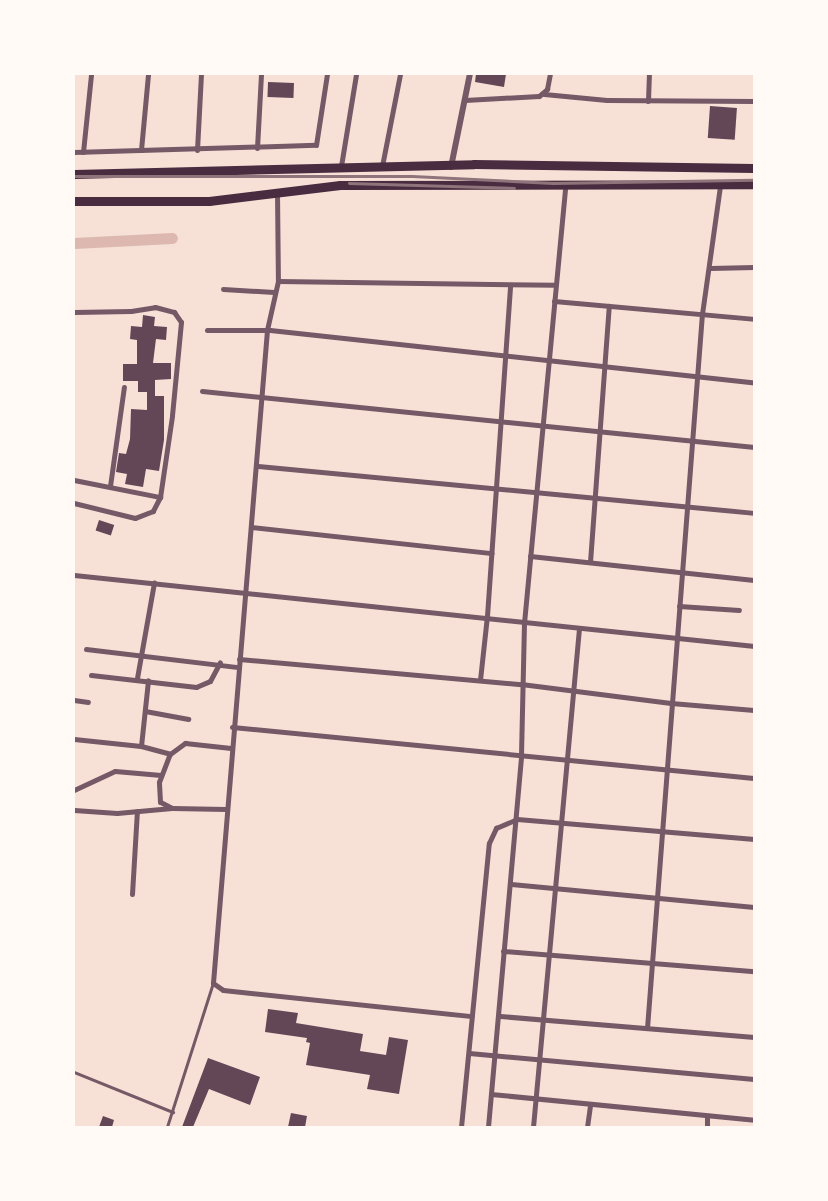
<!DOCTYPE html>
<style>
body{margin:0}
#map{position:relative;width:828px;height:1201px;overflow:hidden;background:#f7e1d7;font-family:"Roboto Condensed",sans-serif}
div>[style]{position:absolute}
[style*='--x']{left:calc(var(--x)*1px);top:calc(var(--y)*1px);width:calc(var(--w)*1px);rotate:calc(var(--a)*1deg)}
.canal>*{height:11px;margin:-5.5px;padding:0 5.5px;transform-origin:5.5px;border-radius:5.5px;background:#dcb8b0}
.building>*{inset:0;background:#644757;transform-origin:0 0}
.service>*{height:2.5px;margin:-1.25px;padding:0 1.25px;transform-origin:1.25px;border-radius:1.25px;background:#755966}
.minor>*{height:5px;margin:-2.5px;padding:0 2.5px;transform-origin:2.5px;border-radius:2.5px;background:#755966}
.tertiary>*{height:6px;margin:-3px;padding:0 3px;transform-origin:3px;border-radius:3px;background:#755966}
.primary>*{height:9px;margin:-4.5px;padding:0 4.5px;transform-origin:4.5px;border-radius:4.5px;background:#4a2c40}
.rail>*{height:3px;margin:-1.5px;padding:0 1.5px;transform-origin:1.5px;border-radius:1.5px;background:#8f747c}
span{translate:-50% -50%;white-space:nowrap;text-align:center;line-height:1.15;-webkit-text-stroke:5px #fffaf5;paint-order:stroke}
.frame{position:absolute;inset:0;border:75px solid #fffaf5;pointer-events:none}
</style>
<div id="map">
<div class="canal">
<div style="--x:74;--y:243;--w:98;--a:-2.9"></div>
</div>
<div class="building">
<div style="clip-path:polygon(476px 74px,506px 74px,504px 87px,475px 82px)"></div>
<div style="left:268px;top:82px;width:26px;height:15px;rotate:2deg"></div>
<div style="left:710px;top:106px;width:27px;height:32px;rotate:4deg"></div>
<div style="clip-path:polygon(143px 315px,155px 317px,154px 326px,167px 327px,166px 340px,156px 339px,153px 363px,171px 363px,171px 379px,155px 380px,155px 396px,164px 396px,164px 440px,159px 471px,146px 469px,143px 487px,125px 484px,127px 474px,116px 472px,119px 453px,126px 454px,130px 439px,131px 409px,147px 410px,147px 392px,138px 392px,138px 381px,123px 381px,123px 364px,137px 364px,137px 340px,130px 339px,131px 326px,142px 327px)"></div>
<div style="left:99px;top:520px;width:16px;height:11px;rotate:18deg"></div>
<div style="clip-path:polygon(268px 1009px,298px 1013px,296px 1023px,363px 1034px,360px 1051px,386px 1055px,389px 1037px,408px 1040px,399px 1094px,367px 1089px,370px 1075px,306px 1065px,310px 1043px,306px 1042px,307px 1038px,265px 1032px)"></div>
<div style="clip-path:polygon(208px 1058px,260px 1077px,250px 1105px,209px 1089px,193px 1127px,182px 1127px)"></div>
<div style="clip-path:polygon(291px 1113px,307px 1116px,305px 1127px,288px 1127px)"></div>
<div style="clip-path:polygon(103px 1116px,114px 1120px,112px 1127px,99px 1127px)"></div>
</div>
<div class="service">
<div style="--x:74;--y:1072;--w:107;--a:22"></div>
<div style="--x:167;--y:1127;--w:151;--a:-72.3"></div>
</div>
<div class="minor">
<div style="--x:544;--y:94;--w:63;--a:5.4"></div>
<div style="--x:607;--y:100;--w:147;--a:0.4"></div>
<div style="--x:465;--y:100;--w:74;--a:-3.1"></div>
<div style="--x:539;--y:96;--w:11;--a:-41"></div>
<div style="--x:547;--y:89;--w:15;--a:-79"></div>
<div style="--x:648;--y:101;--w:27;--a:-88"></div>
<div style="--x:257;--y:148;--w:74;--a:-86.9"></div>
<div style="--x:141;--y:150;--w:76;--a:-84.7"></div>
<div style="--x:197;--y:150;--w:76;--a:-87"></div>
<div style="--x:74;--y:152;--w:242;--a:-1.7"></div>
<div style="--x:316;--y:145;--w:72;--a:-81.2"></div>
<div style="--x:83;--y:152;--w:78;--a:-84.1"></div>
<div style="--x:341;--y:166;--w:93;--a:-80.7"></div>
<div style="--x:382;--y:166;--w:94;--a:-78.9"></div>
<div style="--x:277;--y:192;--w:89;--a:89.4"></div>
<div style="--x:278;--y:281;--w:50;--a:102.7"></div>
<div style="--x:267;--y:330;--w:655;--a:94.73"></div>
<div style="--x:213;--y:983;--w:12;--a:35"></div>
<div style="--x:223;--y:990;--w:250;--a:6"></div>
<div style="--x:710;--y:268;--w:44;--a:-1.3"></div>
<div style="--x:278;--y:281;--w:277;--a:0.8"></div>
<div style="--x:223;--y:289;--w:51;--a:3.4"></div>
<div style="--x:554;--y:301;--w:201;--a:5.1"></div>
<div style="--x:74;--y:312;--w:57;--a:-1"></div>
<div style="--x:131;--y:311;--w:24;--a:-9"></div>
<div style="--x:155;--y:307;--w:20;--a:15"></div>
<div style="--x:174;--y:312;--w:12;--a:55"></div>
<div style="--x:181;--y:322;--w:94;--a:95.5"></div>
<div style="--x:172;--y:416;--w:82;--a:98.4"></div>
<div style="--x:160;--y:497;--w:16;--a:117"></div>
<div style="--x:153;--y:511;--w:19;--a:159"></div>
<div style="--x:135;--y:518;--w:63;--a:-166.2"></div>
<div style="--x:207;--y:330;--w:63;--a:0"></div>
<div style="--x:270;--y:330;--w:487;--a:6.2"></div>
<div style="--x:202;--y:391;--w:555;--a:5.79"></div>
<div style="--x:258;--y:466;--w:498;--a:5.4"></div>
<div style="--x:74;--y:480;--w:88;--a:11.2"></div>
<div style="--x:110;--y:486;--w:100;--a:-82"></div>
<div style="--x:251;--y:527;--w:242;--a:6.2"></div>
<div style="--x:530;--y:556;--w:225;--a:6.1"></div>
<div style="--x:590;--y:562;--w:257;--a:-85.8"></div>
<div style="--x:74;--y:575;--w:684;--a:5.96"></div>
<div style="--x:679;--y:606;--w:60;--a:3.8"></div>
<div style="--x:86;--y:649;--w:153;--a:6.8"></div>
<div style="--x:239;--y:659;--w:283;--a:5.1"></div>
<div style="--x:521;--y:684;--w:151;--a:7.2"></div>
<div style="--x:671;--y:703;--w:83;--a:4.8"></div>
<div style="--x:91;--y:675;--w:106;--a:6.5"></div>
<div style="--x:196;--y:687;--w:15;--a:-23"></div>
<div style="--x:210;--y:681;--w:21;--a:-62"></div>
<div style="--x:137;--y:678;--w:97;--a:-79.9"></div>
<div style="--x:480;--y:680;--w:64;--a:-83.8"></div>
<div style="--x:487;--y:616;--w:332;--a:-86"></div>
<div style="--x:74;--y:700;--w:14;--a:8"></div>
<div style="--x:145;--y:711;--w:44;--a:10.5"></div>
<div style="--x:232;--y:727;--w:524;--a:5.58"></div>
<div style="--x:74;--y:739;--w:67;--a:6"></div>
<div style="--x:141;--y:746;--w:66;--a:-83.9"></div>
<div style="--x:141;--y:746;--w:30;--a:15"></div>
<div style="--x:74;--y:790;--w:45;--a:-24.9"></div>
<div style="--x:115;--y:771;--w:46;--a:5"></div>
<div style="--x:226;--y:809;--w:54;--a:-178.9"></div>
<div style="--x:172;--y:808;--w:13;--a:-153"></div>
<div style="--x:160;--y:802;--w:20;--a:-93"></div>
<div style="--x:159;--y:782;--w:30;--a:-69"></div>
<div style="--x:170;--y:754;--w:19;--a:-36"></div>
<div style="--x:185;--y:743;--w:46;--a:6.2"></div>
<div style="--x:74;--y:810;--w:43;--a:4"></div>
<div style="--x:117;--y:813;--w:55;--a:-5.2"></div>
<div style="--x:511;--y:884;--w:244;--a:5.4"></div>
<div style="--x:132;--y:894;--w:83;--a:-86.6"></div>
<div style="--x:503;--y:951;--w:252;--a:4.6"></div>
<div style="--x:500;--y:1016;--w:255;--a:4.7"></div>
<div style="--x:647;--y:1028;--w:716;--a:-85.6"></div>
<div style="--x:702;--y:314;--w:129;--a:-82"></div>
<div style="--x:469;--y:1053;--w:286;--a:5.2"></div>
<div style="--x:491;--y:1094;--w:264;--a:5.6"></div>
<div style="--x:461;--y:1127;--w:285;--a:-84.4"></div>
<div style="--x:489;--y:843;--w:17;--a:-65"></div>
<div style="--x:496;--y:828;--w:23;--a:-23"></div>
<div style="--x:517;--y:819;--w:238;--a:4.8"></div>
<div style="--x:488;--y:1127;--w:373;--a:-84.9"></div>
<div style="--x:521;--y:755;--w:132;--a:-88.7"></div>
<div style="--x:524;--y:623;--w:439;--a:-84.6"></div>
<div style="--x:533;--y:1127;--w:501;--a:-84.73"></div>
<div style="--x:587;--y:1127;--w:22;--a:-82"></div>
<div style="--x:707;--y:1127;--w:11;--a:-90"></div>
</div>
<div class="tertiary">
<div style="--x:451;--y:167;--w:95;--a:-78.5"></div>
</div>
<div class="primary">
<div style="--x:74;--y:174;--w:400;--a:-1.4"></div>
<div style="--x:474;--y:164;--w:280;--a:0.8"></div>
<div style="--x:74;--y:201;--w:135;--a:0"></div>
<div style="--x:209;--y:201;--w:132;--a:-7"></div>
<div style="--x:340;--y:185;--w:414;--a:-0.1"></div>
</div>
<div class="rail">
<div style="--x:74;--y:176;--w:338;--a:0"></div>
<div style="--x:412;--y:176;--w:141;--a:2.8"></div>
<div style="--x:553;--y:183;--w:201;--a:-0.9"></div>
<div style="--x:349;--y:183;--w:165;--a:1.7"></div>
</div>
<div class="frame"></div>
</div>
